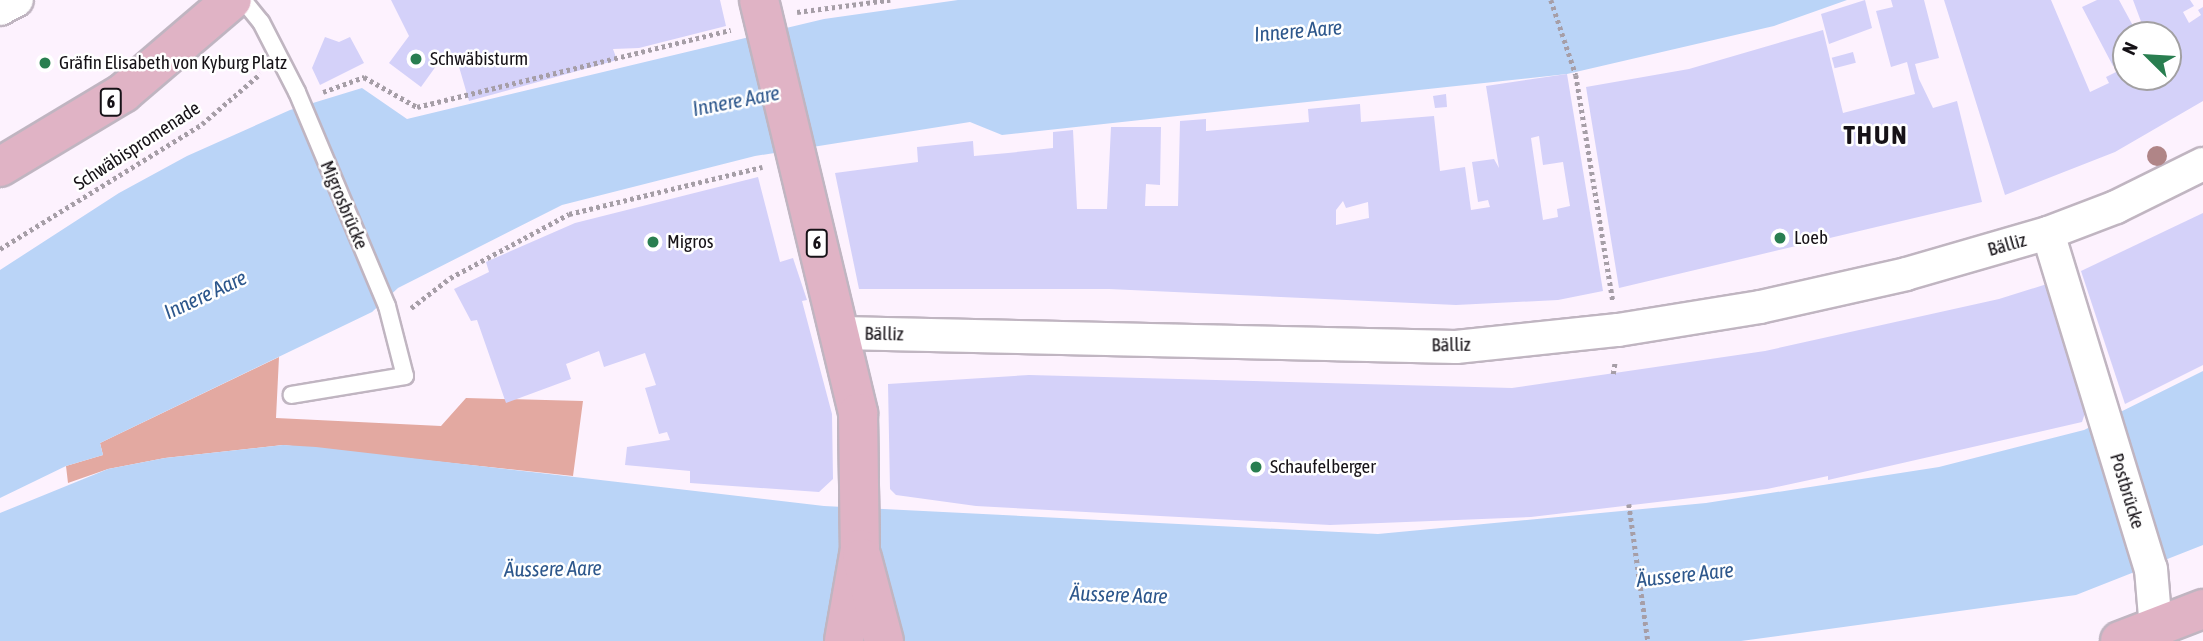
<!DOCTYPE html>
<meta charset="utf-8">
<style>
body{margin:0}
#map{position:relative;width:2203px;height:641px;overflow:hidden;background:#fdf2fe;font-family:"Asap Condensed",sans-serif}
div>[style]{position:absolute}
[style*='--x']{left:calc(var(--x)*1px);top:calc(var(--y)*1px);width:calc(var(--w)*1px);rotate:calc(var(--a)*1deg)}
.forest>*{inset:0;background:#e3a9a1}
.water>*{inset:0;background:#bad4f7}
.building>*{inset:0;background:#d4d1f9;transform-origin:0 0}
.path>*{height:4.5px;margin-top:-2.25px;transform-origin:0;background:repeating-linear-gradient(90deg,#a69ea7 0 3.5px,transparent 0 7px)}
.roads{filter:drop-shadow(2px 0 #c0b5c1) drop-shadow(-2px 0 #c0b5c1) drop-shadow(0 2px #c0b5c1) drop-shadow(0 -2px #c0b5c1)}
.lane>*{height:16px;margin:-8px;padding:0 8px;transform-origin:8px;border-radius:8px;background:#fff}
.street>*{height:32px;margin:-16px;padding:0 16px;transform-origin:16px;border-radius:16px;background:#fff}
.primary>*{height:38px;margin:-19px;padding:0 19px;transform-origin:19px;border-radius:19px;background:#e0b3c5}
.trees>*{width:20px;height:20px;margin:-10px;border-radius:50%;background:#b08587}
.dots>*{width:19px;height:19px;translate:-50% -50%;box-sizing:border-box;border:4px solid #fff;border-radius:50%}
span{translate:-50% -50%;white-space:nowrap;text-align:center;line-height:1.15;-webkit-text-stroke:5px #fff;paint-order:stroke}
.shield-label span{padding:2px 5px;background:#fff;border:2px solid;border-radius:5px;-webkit-text-stroke-width:0}
.shield-label{font-size:18px;color:#161217;font-weight:700}
.poi-label{font-size:19px;color:#161217}
.left{translate:0 -50%;text-align:left}
.street-label{font-size:19px;color:#161217}
.water-label{font-size:21px;color:#2d578c;font-style:italic}
.district-label{font-size:26px;color:#161217;font-weight:700;letter-spacing:2px}
.north{position:absolute;left:2112px;top:21px;width:70px;height:70px;box-sizing:border-box;background:#fff;border:2px solid #a2a0a2;border-radius:50%;rotate:294deg;font-size:19px;font-weight:700;line-height:28px;text-align:center;color:#161217}
.north::after{content:'';display:block;margin:auto;width:24px;height:32px;background:#297e50;clip-path:polygon(50% 0,100% 100%,50% 72%,0 100%)}
</style>
<div id="map">
<div class="forest">
<div style="clip-path:polygon(279px 357px,276px 418px,441px 426px,466px 398px,583px 401px,573px 476px,283px 445px,165px 458px,108px 469px,68px 483px,66px 466px,103px 455px,100px 443px)"></div>
</div>
<div class="water">
<div style="clip-path:polygon(958px 0,1847px 0,1774px 26px,1567px 74px,1002px 135px,970px 122px,755px 156px,562px 205px,398px 288px,372px 312px,100px 443px,103px 455px,66px 466px,0 498px,0 270px,119px 193px,187px 156px,290px 110px,362px 88px,407px 119px,824px 19px)"></div>
<div style="clip-path:polygon(2203px 371px,2203px 545px,2076px 595px,1741px 641px,0 641px,0 513px,108px 469px,165px 458px,283px 445px,316px 447px,824px 506px,1378px 534px,1706px 503px,1939px 467px,2084px 430px)"></div>
</div>
<div class="building">
<div style="clip-path:polygon(391px 0,720px 0,726px 26px,639px 48px,613px 49px,617px 60px,469px 101px,455px 53px,444px 55px,421px 87px,389px 63px,409px 36px)"></div>
<div style="clip-path:polygon(1865px 0,1872px 28px,1829px 44px,1821px 14px)"></div>
<div style="clip-path:polygon(1891px 0,1924px 0,1939px 58px,1915px 64px,1919px 79px,1933px 108px,1957px 101px,1982px 202px,1619px 288px,1586px 87px,1689px 69px,1823px 30px,1843px 113px,1915px 94px,1907px 62px,1891px 67px,1876px 11px,1893px 7px)"></div>
<div style="clip-path:polygon(1944px 0,2051px 0,2090px 92px,2109px 83px,2106px 77px,2126px 67px,2126px 77px,2168px 77px,2168px 35px,2146px 35px,2133px 0,2190px 0,2194px 6px,2183px 12px,2189px 23px,2201px 15px,2198px 10px,2203px 7px,2203px 101px,2115px 152px,2005px 195px)"></div>
<div style="clip-path:polygon(2097px 0,2119px 0,2138px 35px,2126px 35px,2126px 60px,2113px 66px,2082px 7px)"></div>
<div style="clip-path:polygon(325px 37px,339px 42px,350px 37px,364px 63px,320px 85px,312px 68px)"></div>
<div style="left:1853px;top:52px;width:11px;height:22px;rotate:75deg"></div>
<div style="clip-path:polygon(evenodd,1567px 74px,1603px 291px,1558px 300px,1456px 305px,1109px 289px,859px 289px,835px 173px,918px 162px,917px 147px,973px 141px,974px 156px,1008px 153px,1053px 148px,1053px 132px,1073px 130px,1077px 209px,1107px 209px,1111px 127px,1161px 127px,1160px 185px,1146px 184px,1145px 206px,1178px 206px,1180px 121px,1206px 119px,1206px 131px,1309px 122px,1308px 109px,1360px 104px,1361px 122px,1434px 116px,1440px 171px,1465px 167px,1471px 210px,1490px 207px,1488px 200px,1478px 202px,1472px 162px,1494px 159px,1499px 168px,1486px 86px,1567px 74px,1539px 136px,1543px 165px,1563px 162px,1570px 206px,1557px 209px,1558px 217px,1543px 220px,1531px 138px,1539px 136px,1567px 74px,1343px 201px,1346px 208px,1368px 202px,1369px 218px,1336px 225px,1336px 210px,1343px 201px)"></div>
<div style="clip-path:polygon(1446px 94px,1447px 107px,1435px 108px,1433px 96px)"></div>
<div style="clip-path:polygon(758px 177px,780px 262px,793px 258px,807px 300px,802px 301px,832px 414px,833px 479px,819px 492px,690px 483px,690px 471px,625px 465px,627px 447px,670px 440px,667px 432px,659px 434px,645px 388px,656px 385px,645px 353px,604px 367px,599px 351px,566px 364px,571px 379px,506px 403px,477px 320px,471px 321px,454px 289px,489px 272px,486px 262px,575px 223px)"></div>
<div style="clip-path:polygon(2203px 213px,2203px 365px,2125px 404px,2081px 271px)"></div>
<div style="clip-path:polygon(2047px 284px,2086px 410px,2082px 422px,1828px 480px,1828px 476px,1767px 489px,1531px 517px,1330px 525px,976px 506px,896px 495px,890px 489px,888px 384px,1029px 375px,1512px 388px,1765px 351px,1999px 299px)"></div>
</div>
<div class="path">
<div style="--x:1551;--y:0;--w:79;--a:71.6"></div>
<div style="--x:1576;--y:75;--w:228;--a:80.7"></div>
<div style="--x:797;--y:12;--w:94;--a:-7.4"></div>
<div style="--x:323;--y:92;--w:44;--a:-20.1"></div>
<div style="--x:364;--y:77;--w:61;--a:29.5"></div>
<div style="--x:417;--y:107;--w:323;--a:-13.8"></div>
<div style="--x:0;--y:249;--w:238;--a:-31.7"></div>
<div style="--x:202;--y:124;--w:77;--a:-40.8"></div>
<div style="--x:411;--y:308;--w:49;--a:-37.6"></div>
<div style="--x:450;--y:278;--w:135;--a:-28.3"></div>
<div style="--x:569;--y:214;--w:199;--a:-13.7"></div>
<div style="--x:1613;--y:374;--w:13;--a:-81"></div>
<div style="--x:1629;--y:504;--w:138;--a:82.1"></div>
</div>
<div class="roads">
<div class="lane">
<div style="--x:243;--y:0;--w:28;--a:51"></div>
<div style="--x:261;--y:22;--w:79;--a:62.8"></div>
<div style="--x:297;--y:92;--w:232;--a:67.2"></div>
<div style="--x:387;--y:306;--w:72;--a:75.6"></div>
<div style="--x:405;--y:376;--w:115;--a:170.5"></div>
</div>
<div class="street">
<div style="--x:0;--y:9;--w:19;--a:-28"></div>
<div style="--x:2048;--y:233;--w:351;--a:73"></div>
<div style="--x:2151;--y:569;--w:60;--a:85.2"></div>
<div style="--x:842;--y:333;--w:614;--a:1.31"></div>
<div style="--x:1456;--y:347;--w:163;--a:-6"></div>
<div style="--x:1618;--y:330;--w:144;--a:-9.2"></div>
<div style="--x:1760;--y:307;--w:150;--a:-12.7"></div>
<div style="--x:1906;--y:274;--w:148;--a:-16.1"></div>
<div style="--x:2048;--y:233;--w:73;--a:-20.9"></div>
<div style="--x:2116;--y:207;--w:97;--a:-26.3"></div>
</div>
<div class="primary">
<div style="--x:759;--y:0;--w:425;--a:76.5"></div>
<div style="--x:858;--y:413;--w:136;--a:89.2"></div>
<div style="--x:860;--y:549;--w:93;--a:99.9"></div>
<div style="--x:0;--y:167;--w:144;--a:-31"></div>
<div style="--x:123;--y:93;--w:143;--a:-40.5"></div>
<div style="--x:862;--y:558;--w:86;--a:75.2"></div>
<div style="--x:2120;--y:641;--w:89;--a:-21.1"></div>
</div>
</div>
<div class="trees">
<div style="left:2157px;top:156px"></div>
</div>
<div class="dots">
<div style="left:416px;top:59px;background:#297e50"></div>
<div style="left:45px;top:63px;background:#297e50"></div>
<div style="left:1780px;top:238px;background:#297e50"></div>
<div style="left:653px;top:242px;background:#297e50"></div>
<div style="left:1256px;top:467px;background:#297e50"></div>
</div>
<div class="shield-label">
<span style="left:111px;top:102px">6</span>
<span style="left:817px;top:243px">6</span>
</div>
<div class="poi-label">
<span class="left" style="left:430px;top:59px">Schwäbisturm</span>
<span class="left" style="left:59px;top:63px">Gräfin Elisabeth von Kyburg Platz</span>
<span class="left" style="left:1794px;top:238px">Loeb</span>
<span class="left" style="left:667px;top:242px">Migros</span>
<span class="left" style="left:1270px;top:467px">Schaufelberger</span>
</div>
<div class="street-label">
<span style="left:137px;top:146px;rotate:-33deg">Schwäbispromenade</span>
<span style="left:344px;top:205px;rotate:67deg">Migrosbrücke</span>
<span style="left:2007px;top:245px;rotate:-16deg">Bälliz</span>
<span style="left:884px;top:334px;rotate:1deg">Bälliz</span>
<span style="left:1451px;top:345px;rotate:-1deg">Bälliz</span>
<span style="left:2127px;top:491px;rotate:73deg">Postbrücke</span>
</div>
<div class="water-label">
<span style="left:1298px;top:30px;rotate:-5deg">Innere Aare</span>
<span style="left:736px;top:100px;rotate:-11deg">Innere Aare</span>
<span style="left:205px;top:294px;rotate:-25deg">Innere Aare</span>
<span style="left:553px;top:568px;rotate:-1deg">Äussere Aare</span>
<span style="left:1685px;top:574px;rotate:-6deg">Äussere Aare</span>
<span style="left:1119px;top:594px;rotate:2deg">Äussere Aare</span>
</div>
<div class="district-label">
<span style="left:1876px;top:136px">THUN</span>
</div>
<div class="north">N</div>
</div>
